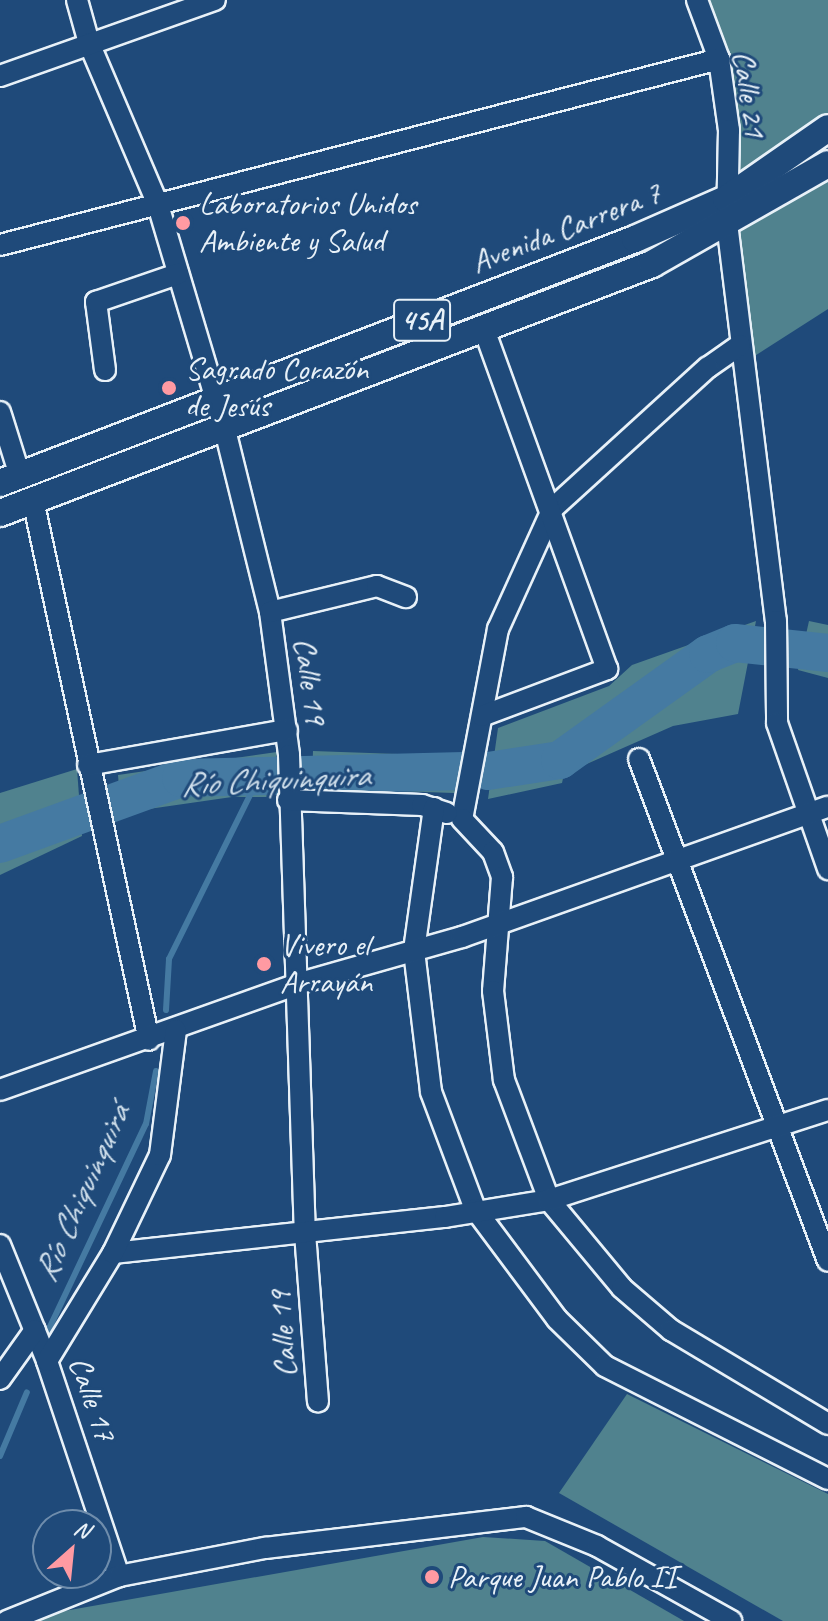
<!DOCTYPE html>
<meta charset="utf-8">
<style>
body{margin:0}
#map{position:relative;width:828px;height:1621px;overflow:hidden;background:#1f4a7a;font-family:Caveat,sans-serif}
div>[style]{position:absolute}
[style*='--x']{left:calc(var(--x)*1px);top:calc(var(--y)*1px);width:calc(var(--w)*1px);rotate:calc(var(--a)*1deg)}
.green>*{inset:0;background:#50828e;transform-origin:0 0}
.stream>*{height:6px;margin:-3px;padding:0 3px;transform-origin:3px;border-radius:3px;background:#457aa2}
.river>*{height:38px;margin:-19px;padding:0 19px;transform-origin:19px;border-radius:19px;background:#457aa2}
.roads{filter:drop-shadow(2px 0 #e8f1f8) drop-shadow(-2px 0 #e8f1f8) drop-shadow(0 2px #e8f1f8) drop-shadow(0 -2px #e8f1f8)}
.minor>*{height:20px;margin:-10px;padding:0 10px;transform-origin:10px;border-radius:10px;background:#1f4a7a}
.major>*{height:26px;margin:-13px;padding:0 13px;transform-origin:13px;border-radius:13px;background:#1f4a7a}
.dots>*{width:22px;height:22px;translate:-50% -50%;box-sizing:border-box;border:4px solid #1f4a7a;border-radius:50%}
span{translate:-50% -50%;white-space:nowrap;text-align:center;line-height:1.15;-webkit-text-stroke:6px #1f4a7a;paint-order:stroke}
.shield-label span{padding:2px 6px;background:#1f4a7a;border:2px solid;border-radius:6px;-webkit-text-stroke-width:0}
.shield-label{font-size:30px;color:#e8f1f8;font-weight:700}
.street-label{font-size:32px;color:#e8f1f8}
.poi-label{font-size:32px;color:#e8f1f8}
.left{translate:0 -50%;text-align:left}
.water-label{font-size:34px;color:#d0dfeb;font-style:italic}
.north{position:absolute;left:32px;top:1509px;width:80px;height:80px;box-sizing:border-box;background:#1f4a7a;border:2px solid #6f8dac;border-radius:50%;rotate:27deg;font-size:22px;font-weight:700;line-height:32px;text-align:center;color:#e8f1f8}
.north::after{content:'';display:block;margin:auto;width:28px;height:36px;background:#ff9aa2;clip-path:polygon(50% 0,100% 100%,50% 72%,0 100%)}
</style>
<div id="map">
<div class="green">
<div style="clip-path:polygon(707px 0,828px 0,828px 125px,736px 178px,719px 27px)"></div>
<div style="clip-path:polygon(828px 174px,828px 309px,750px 359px,736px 233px)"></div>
<div style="clip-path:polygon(756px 621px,738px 714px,673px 726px,564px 774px,562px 783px,488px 799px,498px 728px,609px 686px,632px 665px)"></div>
<div style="clip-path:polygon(809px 621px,828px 625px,828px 678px,798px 670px)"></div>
<div style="left:313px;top:751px;width:149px;height:37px;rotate:2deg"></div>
<div style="clip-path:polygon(277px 752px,271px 797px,232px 797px,121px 813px,118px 775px)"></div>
<div style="clip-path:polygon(77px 769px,82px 836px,0 875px,0 793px)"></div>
<div style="clip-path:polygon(627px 1394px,828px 1494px,828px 1621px,783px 1621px,559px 1493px)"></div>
<div style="clip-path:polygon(483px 1537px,545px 1541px,684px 1621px,40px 1621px,53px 1613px)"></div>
</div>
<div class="stream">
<div style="--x:166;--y:1010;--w:51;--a:-86.6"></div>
<div style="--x:169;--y:959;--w:205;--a:-63.7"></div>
<div style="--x:47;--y:1333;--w:231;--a:-64.7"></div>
<div style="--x:146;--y:1124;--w:54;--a:-79.3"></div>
<div style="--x:0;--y:1456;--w:69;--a:-67.1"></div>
</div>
<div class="river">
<div style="--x:488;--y:771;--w:73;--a:-8.7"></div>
<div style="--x:560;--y:760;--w:182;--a:-35.6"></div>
<div style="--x:708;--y:654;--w:29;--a:-22"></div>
<div style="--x:735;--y:643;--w:94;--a:6.1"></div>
<div style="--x:0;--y:844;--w:193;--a:-20"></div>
<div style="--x:181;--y:778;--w:283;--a:-1.4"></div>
</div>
<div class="roads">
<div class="minor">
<div style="--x:77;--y:0;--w:45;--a:74.4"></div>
<div style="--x:89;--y:43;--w:176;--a:66.9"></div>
<div style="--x:158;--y:205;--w:235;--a:73.4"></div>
<div style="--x:225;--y:430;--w:187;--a:76.1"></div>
<div style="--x:270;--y:612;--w:144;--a:82.4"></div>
<div style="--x:289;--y:755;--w:478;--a:88.1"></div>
<div style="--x:305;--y:1233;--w:169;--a:85.6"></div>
<div style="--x:697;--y:0;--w:63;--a:69.6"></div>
<div style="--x:719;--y:59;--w:72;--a:82"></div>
<div style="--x:729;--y:130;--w:93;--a:91.2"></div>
<div style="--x:727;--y:223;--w:401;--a:83"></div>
<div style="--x:776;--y:621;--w:102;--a:89.4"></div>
<div style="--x:777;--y:723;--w:155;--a:70.7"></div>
<div style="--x:0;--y:76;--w:228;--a:-19.5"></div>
<div style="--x:0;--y:245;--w:743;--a:-14.5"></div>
<div style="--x:740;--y:345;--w:39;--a:145"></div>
<div style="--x:708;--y:367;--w:210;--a:137.7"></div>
<div style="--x:553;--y:508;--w:133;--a:114.4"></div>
<div style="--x:498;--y:629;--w:193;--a:100.7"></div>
<div style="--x:462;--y:819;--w:45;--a:46.8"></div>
<div style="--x:493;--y:852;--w:27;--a:70"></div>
<div style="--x:502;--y:877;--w:114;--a:94.5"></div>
<div style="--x:493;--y:991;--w:90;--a:83"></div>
<div style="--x:504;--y:1080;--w:128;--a:69.4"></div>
<div style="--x:549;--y:1200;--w:114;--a:50.3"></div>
<div style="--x:622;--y:1288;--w:65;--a:40.6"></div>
<div style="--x:671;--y:1330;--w:183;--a:30.9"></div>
<div style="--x:105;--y:370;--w:69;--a:-97.5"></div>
<div style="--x:96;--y:302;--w:87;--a:-18.9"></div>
<div style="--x:0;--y:412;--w:67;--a:72.6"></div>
<div style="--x:33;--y:500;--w:552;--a:77.88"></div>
<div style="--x:270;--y:612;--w:110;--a:-13.7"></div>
<div style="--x:377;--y:586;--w:31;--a:21"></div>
<div style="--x:482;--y:716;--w:134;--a:-20.6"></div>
<div style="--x:607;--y:669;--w:362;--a:-109.9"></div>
<div style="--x:639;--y:759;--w:536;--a:69.37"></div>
<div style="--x:88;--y:765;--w:202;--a:-10"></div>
<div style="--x:288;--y:800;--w:134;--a:2.1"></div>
<div style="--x:422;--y:805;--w:26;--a:18"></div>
<div style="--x:434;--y:808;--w:144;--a:98"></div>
<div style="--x:414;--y:951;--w:142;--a:83.1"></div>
<div style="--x:431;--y:1092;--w:125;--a:69.4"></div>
<div style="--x:475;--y:1209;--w:137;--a:53.3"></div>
<div style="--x:557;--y:1319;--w:67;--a:44.4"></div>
<div style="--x:605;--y:1366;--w:250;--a:26.9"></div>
<div style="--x:0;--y:1090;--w:315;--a:-19.6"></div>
<div style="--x:297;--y:984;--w:172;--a:-15.9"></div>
<div style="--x:462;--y:937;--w:388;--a:-19.6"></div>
<div style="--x:0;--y:1245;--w:125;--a:67.9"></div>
<div style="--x:47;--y:1361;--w:227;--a:71.5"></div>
<div style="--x:113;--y:1253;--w:334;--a:-6.2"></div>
<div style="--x:445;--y:1217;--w:105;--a:-9.3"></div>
<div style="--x:549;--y:1200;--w:293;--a:-17.9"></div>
<div style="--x:47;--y:1361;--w:127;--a:-58.6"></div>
<div style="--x:113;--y:1253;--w:109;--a:-64.4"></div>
<div style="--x:160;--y:1155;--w:126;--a:-82.7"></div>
<div style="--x:0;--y:1379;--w:60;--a:-54.5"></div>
<div style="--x:7;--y:1621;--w:121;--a:-21.9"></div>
<div style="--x:119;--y:1576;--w:149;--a:-10.9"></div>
<div style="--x:265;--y:1548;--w:263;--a:-6.8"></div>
<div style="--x:526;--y:1517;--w:77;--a:22.2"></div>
<div style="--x:597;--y:1546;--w:154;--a:29.2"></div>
</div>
<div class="major">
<div style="--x:0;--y:483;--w:680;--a:-21.02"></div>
<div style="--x:635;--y:239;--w:99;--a:-23.7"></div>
<div style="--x:726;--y:199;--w:124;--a:-34.8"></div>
<div style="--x:0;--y:513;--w:698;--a:-20.9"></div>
<div style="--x:652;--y:264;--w:202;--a:-29.6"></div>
</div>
</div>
<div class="dots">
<div style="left:183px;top:223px;background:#ff9aa2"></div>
<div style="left:169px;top:388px;background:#ff9aa2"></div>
<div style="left:264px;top:964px;background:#ff9aa2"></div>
<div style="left:432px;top:1577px;background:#ff9aa2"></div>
</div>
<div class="shield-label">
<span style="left:422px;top:320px">45A</span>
</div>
<div class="street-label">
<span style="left:749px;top:94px;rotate:82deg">Calle 21</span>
<span style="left:566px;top:228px;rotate:-21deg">Avenida Carrera 7</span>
<span style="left:310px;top:681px;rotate:82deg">Calle 19</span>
<span style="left:283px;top:1334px;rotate:-94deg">Calle 19</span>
<span style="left:92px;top:1399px;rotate:71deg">Calle 17</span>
</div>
<div class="poi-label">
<span class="left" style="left:199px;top:223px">Laboratorios Unidos<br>Ambiente y Salud</span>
<span class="left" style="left:185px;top:388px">Sagrado Corazón<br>de Jesús</span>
<span class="left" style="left:280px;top:964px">Vivero el<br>Arrayán</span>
<span class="left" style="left:448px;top:1577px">Parque Juan Pablo II</span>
</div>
<div class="water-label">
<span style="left:275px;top:779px;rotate:-3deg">Río Chiquinquira</span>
<span style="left:81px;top:1193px;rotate:-66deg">Río Chiquinquirá</span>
</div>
<div class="north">N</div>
</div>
